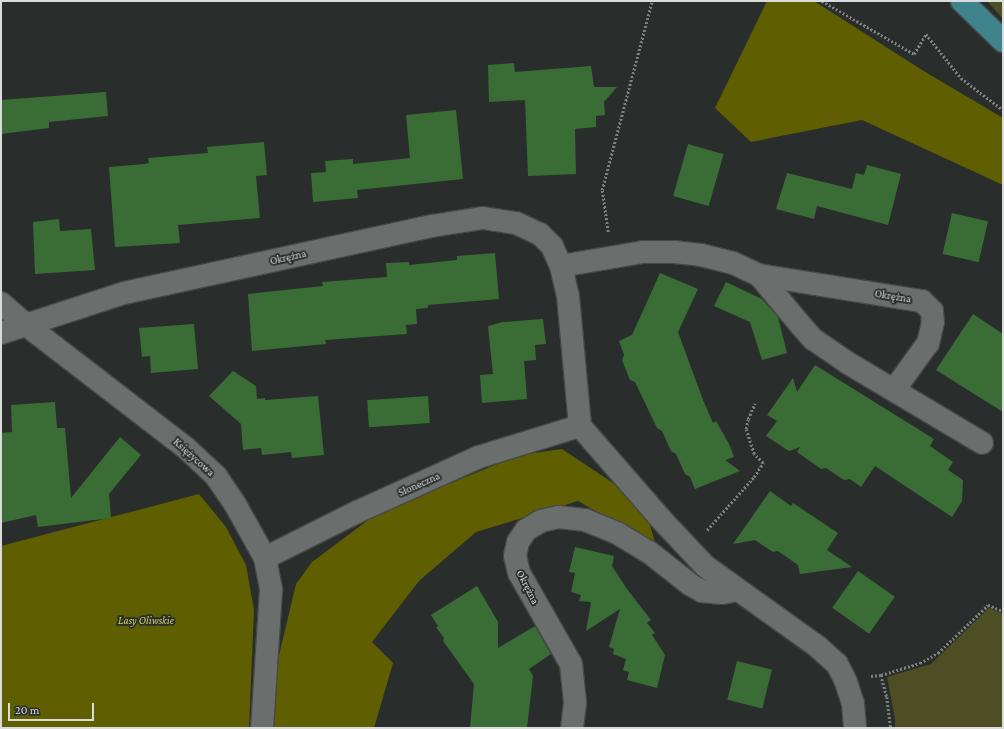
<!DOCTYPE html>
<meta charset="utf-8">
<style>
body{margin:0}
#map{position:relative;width:1004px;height:729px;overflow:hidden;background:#292d2c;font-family:"Crimson Pro",serif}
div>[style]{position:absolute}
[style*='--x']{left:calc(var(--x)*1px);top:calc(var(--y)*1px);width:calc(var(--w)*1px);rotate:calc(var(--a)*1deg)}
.green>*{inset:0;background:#4e4e24}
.forest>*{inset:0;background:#5f5e00}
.building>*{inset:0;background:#3a6d35;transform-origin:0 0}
.path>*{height:2.5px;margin-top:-1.25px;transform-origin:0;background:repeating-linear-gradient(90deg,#7e8180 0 2px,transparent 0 4px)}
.roads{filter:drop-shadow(1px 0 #454948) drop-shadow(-1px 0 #454948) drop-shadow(0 1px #454948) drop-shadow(0 -1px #454948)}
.minor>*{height:22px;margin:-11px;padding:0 11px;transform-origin:11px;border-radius:11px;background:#6a6e6d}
.major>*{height:22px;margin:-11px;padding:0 11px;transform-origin:11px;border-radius:11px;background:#3f838c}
span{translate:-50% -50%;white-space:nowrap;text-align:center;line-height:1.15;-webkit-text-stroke:3.5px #292d2c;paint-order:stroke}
.street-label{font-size:11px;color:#d9dcdb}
.park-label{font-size:11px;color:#d1d164;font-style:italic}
.frame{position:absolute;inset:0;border:2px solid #d9dcdb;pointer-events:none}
.scale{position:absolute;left:8px;top:703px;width:86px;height:18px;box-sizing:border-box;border:2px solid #d9dcdb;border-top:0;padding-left:5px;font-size:12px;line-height:14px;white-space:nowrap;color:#d9dcdb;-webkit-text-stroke:3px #292d2c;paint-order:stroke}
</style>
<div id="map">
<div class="green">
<div style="clip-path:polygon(987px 1px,1003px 1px,1003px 19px)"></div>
<div style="clip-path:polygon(989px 608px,1003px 614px,1003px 728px,895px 728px,895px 719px,887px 677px,931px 664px)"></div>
</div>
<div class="forest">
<div style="clip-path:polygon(767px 1px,814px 1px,922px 70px,1003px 118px,1003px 185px,862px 120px,751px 142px,715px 108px)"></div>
<div style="clip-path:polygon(562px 449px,613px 483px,649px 522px,656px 546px,578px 501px,476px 532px,419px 581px,372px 642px,393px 663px,374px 728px,268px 728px,269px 697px,296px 584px,312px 562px,379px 512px,520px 455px)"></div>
<div style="clip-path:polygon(199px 494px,226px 527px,246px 565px,254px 610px,249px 728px,1px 728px,1px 546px)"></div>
</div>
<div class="building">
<div style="clip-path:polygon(514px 63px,515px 72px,591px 66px,594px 87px,617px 87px,604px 102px,605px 115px,596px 116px,596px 127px,575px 129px,576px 174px,528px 176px,525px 100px,489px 102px,488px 65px)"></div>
<div style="clip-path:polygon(106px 92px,108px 116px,49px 122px,49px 128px,1px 134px,1px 100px)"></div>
<div style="clip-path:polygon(456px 110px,463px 179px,357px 190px,358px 198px,313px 202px,311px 173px,326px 172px,325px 161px,353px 159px,353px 164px,410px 158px,406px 115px)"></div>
<div style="clip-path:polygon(264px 142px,267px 175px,256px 176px,260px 218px,178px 225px,180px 243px,115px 247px,109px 167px,144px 164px,149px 163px,148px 158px,208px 153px,207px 147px)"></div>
<div style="left:688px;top:144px;width:37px;height:54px;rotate:16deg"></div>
<div style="clip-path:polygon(867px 165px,901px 174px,888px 225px,817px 206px,814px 219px,776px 209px,787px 173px,852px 189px,856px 173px,864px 175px)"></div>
<div style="left:952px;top:213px;width:37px;height:42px;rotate:13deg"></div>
<div style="clip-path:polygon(59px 219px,60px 231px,91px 229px,95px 270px,35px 274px,33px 222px)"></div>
<div style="clip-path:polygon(495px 253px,499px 299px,428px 305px,428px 308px,416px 309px,417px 324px,406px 325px,407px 334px,325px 340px,326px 344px,252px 351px,248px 294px,323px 286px,322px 282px,387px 277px,386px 263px,409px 262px,409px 265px,457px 260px,457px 256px)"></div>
<div style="clip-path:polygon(660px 273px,698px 289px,678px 332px,703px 400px,713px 423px,716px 421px,729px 444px,734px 457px,725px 460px,740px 471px,695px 489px,690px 477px,685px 474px,676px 454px,671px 451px,662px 431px,657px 428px,635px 382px,630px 380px,622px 360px,624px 355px,619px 341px,632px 335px)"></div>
<div style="clip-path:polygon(726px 282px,762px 299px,778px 317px,787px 353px,762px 360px,750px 322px,714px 306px)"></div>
<div style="clip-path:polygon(973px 314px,1003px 334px,1003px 412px,936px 370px)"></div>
<div style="clip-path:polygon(543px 319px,546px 344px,535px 345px,536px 360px,524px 361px,527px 399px,482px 403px,480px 375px,493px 374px,488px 326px,503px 322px)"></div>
<div style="clip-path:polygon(194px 324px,198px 369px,151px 373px,150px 356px,142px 357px,139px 328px)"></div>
<div style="clip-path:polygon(815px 365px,934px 439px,930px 446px,953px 462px,948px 470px,963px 480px,962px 501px,952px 517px,875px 466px,861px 487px,850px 479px,844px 480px,826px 468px,821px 469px,797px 452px,800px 447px,789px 451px,766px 436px,777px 421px,767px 415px,793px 378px,797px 392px)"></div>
<div style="clip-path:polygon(233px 371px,256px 386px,257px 399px,265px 398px,265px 400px,318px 396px,324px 455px,292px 458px,291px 452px,262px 455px,261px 448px,243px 450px,241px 424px,209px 396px)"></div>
<div style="left:428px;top:396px;width:27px;height:61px;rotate:86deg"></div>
<div style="clip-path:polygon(55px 402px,57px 428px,65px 428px,71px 498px,120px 437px,141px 455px,109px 494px,111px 518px,38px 527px,36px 515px,1px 523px,1px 433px,12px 432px,11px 405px)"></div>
<div style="clip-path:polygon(770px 491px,791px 506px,793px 503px,838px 533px,827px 550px,852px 567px,800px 574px,798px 565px,778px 551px,773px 552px,755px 540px,733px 544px)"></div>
<div style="clip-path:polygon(575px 547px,614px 556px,612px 566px,627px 589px,651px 620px,647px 623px,655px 633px,652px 635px,665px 655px,657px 688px,627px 680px,629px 672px,623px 670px,626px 659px,613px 654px,614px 649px,609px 647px,620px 609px,586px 631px,591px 602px,579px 601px,581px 595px,571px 592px,575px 573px,569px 572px)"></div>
<div style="left:858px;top:571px;width:45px;height:45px;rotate:35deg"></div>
<div style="clip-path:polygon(477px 586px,498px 622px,498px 648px,535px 626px,551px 654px,529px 669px,533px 676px,527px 728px,470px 728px,474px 684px,443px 641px,444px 638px,436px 627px,438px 626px,431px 615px)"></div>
<div style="left:737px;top:661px;width:36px;height:40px;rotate:14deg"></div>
</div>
<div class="path">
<div style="--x:822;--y:1;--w:106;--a:29.9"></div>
<div style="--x:914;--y:54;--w:23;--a:-59"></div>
<div style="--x:926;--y:34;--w:56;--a:51.5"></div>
<div style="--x:961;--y:78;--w:53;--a:37.3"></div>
<div style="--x:608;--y:232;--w:42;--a:-98.1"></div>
<div style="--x:602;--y:190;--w:196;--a:-75.2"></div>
<div style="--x:707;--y:530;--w:71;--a:-48.4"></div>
<div style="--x:754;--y:477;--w:17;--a:-57"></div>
<div style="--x:763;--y:463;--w:13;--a:-135"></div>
<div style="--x:754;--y:454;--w:26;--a:-108"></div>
<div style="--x:746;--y:429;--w:10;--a:-79"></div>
<div style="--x:748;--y:419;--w:17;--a:-66"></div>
<div style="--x:881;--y:675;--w:41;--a:-17.1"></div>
<div style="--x:920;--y:663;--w:21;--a:-29"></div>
<div style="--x:938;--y:653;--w:69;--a:-43.8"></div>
<div style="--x:988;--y:605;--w:16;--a:22"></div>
<div style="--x:871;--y:676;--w:10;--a:-6"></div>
<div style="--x:881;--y:675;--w:23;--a:75"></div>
<div style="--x:887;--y:697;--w:31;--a:83"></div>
</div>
<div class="roads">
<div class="minor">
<div style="--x:561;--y:266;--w:83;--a:-9.7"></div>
<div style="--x:643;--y:252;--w:31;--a:0"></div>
<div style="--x:674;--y:252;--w:27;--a:6"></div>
<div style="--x:701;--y:255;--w:33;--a:14"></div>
<div style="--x:733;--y:263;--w:29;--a:25"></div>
<div style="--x:759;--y:275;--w:61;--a:50.3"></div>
<div style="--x:798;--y:322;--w:23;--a:49"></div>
<div style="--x:813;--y:339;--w:42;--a:34.4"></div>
<div style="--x:848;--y:363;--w:156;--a:30.8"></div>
<div style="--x:759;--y:275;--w:165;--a:9.1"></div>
<div style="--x:922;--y:301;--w:14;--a:45"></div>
<div style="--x:932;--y:311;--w:11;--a:85"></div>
<div style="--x:933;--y:322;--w:22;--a:103"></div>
<div style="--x:928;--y:343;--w:58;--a:125.9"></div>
<div style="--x:1;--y:303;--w:32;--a:41"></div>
<div style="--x:25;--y:324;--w:203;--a:37.6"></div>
<div style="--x:186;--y:448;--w:41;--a:43"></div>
<div style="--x:216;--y:476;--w:34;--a:56"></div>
<div style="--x:235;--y:504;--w:62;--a:60.9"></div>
<div style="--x:265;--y:558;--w:33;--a:79"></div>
<div style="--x:271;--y:590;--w:138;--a:93.7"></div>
<div style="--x:1;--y:333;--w:129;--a:-18"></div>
<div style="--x:124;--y:293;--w:315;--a:-12.3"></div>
<div style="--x:432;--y:226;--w:52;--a:-8.9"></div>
<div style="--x:483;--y:218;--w:33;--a:9"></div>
<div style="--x:516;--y:223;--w:26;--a:25"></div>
<div style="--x:540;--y:234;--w:17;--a:45"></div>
<div style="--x:552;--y:246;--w:22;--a:66"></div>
<div style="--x:561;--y:266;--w:31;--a:77"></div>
<div style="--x:568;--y:296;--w:131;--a:84.7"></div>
<div style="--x:580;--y:426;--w:121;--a:49"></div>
<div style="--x:659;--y:517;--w:67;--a:46.8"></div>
<div style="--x:705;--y:566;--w:139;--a:35.6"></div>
<div style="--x:818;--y:647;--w:25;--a:42"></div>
<div style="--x:837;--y:664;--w:20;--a:63"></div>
<div style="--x:846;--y:682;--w:23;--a:72"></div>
<div style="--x:853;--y:704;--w:24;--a:85"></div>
<div style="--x:265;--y:558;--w:103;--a:-26.6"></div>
<div style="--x:357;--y:512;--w:134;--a:-24.3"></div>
<div style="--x:479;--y:457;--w:106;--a:-17.1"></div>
<div style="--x:572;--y:728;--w:26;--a:-83"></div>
<div style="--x:575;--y:702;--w:38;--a:-96"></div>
<div style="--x:571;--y:664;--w:105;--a:-119.7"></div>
<div style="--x:519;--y:573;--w:17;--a:-103"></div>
<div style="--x:515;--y:556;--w:14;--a:-78"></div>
<div style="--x:518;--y:542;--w:14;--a:-56"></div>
<div style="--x:526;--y:530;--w:17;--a:-31"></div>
<div style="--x:541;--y:521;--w:18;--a:-13"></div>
<div style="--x:559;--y:517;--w:26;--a:7"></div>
<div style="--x:585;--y:520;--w:35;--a:22"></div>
<div style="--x:617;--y:533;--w:37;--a:31"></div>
<div style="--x:649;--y:552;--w:53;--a:38.2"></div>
<div style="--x:691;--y:585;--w:13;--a:29"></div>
<div style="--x:702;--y:591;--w:20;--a:6"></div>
<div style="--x:722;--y:593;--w:15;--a:-11"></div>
</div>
<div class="major">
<div style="--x:962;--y:1;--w:57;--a:44.3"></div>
</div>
</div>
<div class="street-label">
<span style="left:288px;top:257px;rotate:-13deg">Okrężna</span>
<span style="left:893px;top:296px;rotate:9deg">Okrężna</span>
<span style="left:194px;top:457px;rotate:42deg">Księżycowa</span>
<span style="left:419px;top:484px;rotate:-24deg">Słoneczna</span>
<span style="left:528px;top:587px;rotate:63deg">Okrężna</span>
</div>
<div class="park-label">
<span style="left:146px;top:620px">Lasy Oliwskie</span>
</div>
<div class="frame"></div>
<div class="scale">20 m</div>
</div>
